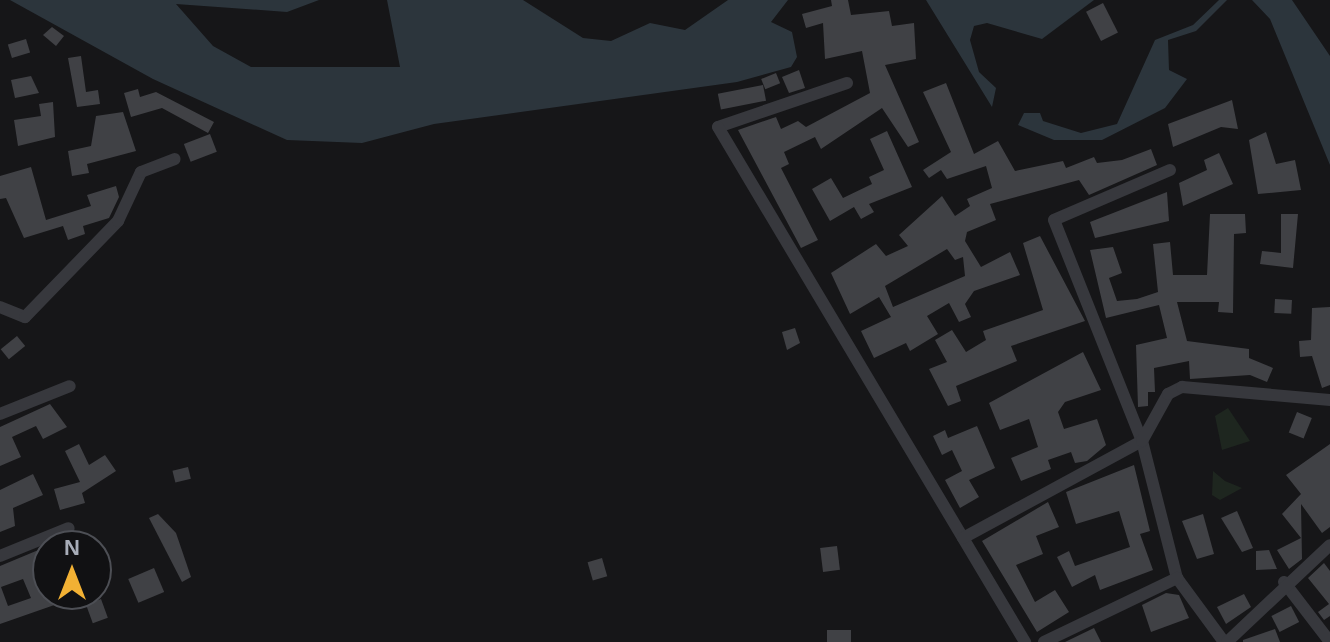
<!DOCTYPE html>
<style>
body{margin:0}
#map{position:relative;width:1330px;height:642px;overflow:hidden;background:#161618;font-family:Helvetica,sans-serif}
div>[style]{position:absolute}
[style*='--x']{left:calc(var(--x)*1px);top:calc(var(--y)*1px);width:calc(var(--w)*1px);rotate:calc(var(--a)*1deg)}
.green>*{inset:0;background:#1e261f}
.water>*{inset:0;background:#2c353c}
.building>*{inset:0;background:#404145;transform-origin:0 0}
.street>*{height:12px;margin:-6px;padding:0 6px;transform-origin:6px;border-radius:6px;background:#37383d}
span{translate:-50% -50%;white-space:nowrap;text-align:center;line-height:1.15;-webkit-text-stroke:6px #111113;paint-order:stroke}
.north{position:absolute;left:32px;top:530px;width:80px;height:80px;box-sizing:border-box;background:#111113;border:2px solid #4d4f55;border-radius:50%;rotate:0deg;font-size:22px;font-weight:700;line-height:32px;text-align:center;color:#a8adb8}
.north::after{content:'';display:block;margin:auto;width:28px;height:36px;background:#f2b134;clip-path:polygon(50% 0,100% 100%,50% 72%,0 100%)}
</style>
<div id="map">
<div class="green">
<div style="clip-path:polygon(1228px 408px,1250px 441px,1222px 450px,1215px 416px)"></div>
<div style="clip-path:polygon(1213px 471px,1225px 481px,1242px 488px,1220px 500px,1212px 495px)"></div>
</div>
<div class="water">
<div style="clip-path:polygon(10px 0,319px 0,287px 12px,176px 4px,213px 46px,251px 67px,400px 67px,387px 0,523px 0,583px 38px,611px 41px,650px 23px,685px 30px,728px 0,788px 0,771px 22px,792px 32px,797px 57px,791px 67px,737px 82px,434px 124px,362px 143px,287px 140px,153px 79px)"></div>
<div style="clip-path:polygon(926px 0,1094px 0,1042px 39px,987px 23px,974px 26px,970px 40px,979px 72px,996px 88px,992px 107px)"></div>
<div style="clip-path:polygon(1219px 0,1227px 0,1196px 31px,1168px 40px,1169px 70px,1187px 79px,1165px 108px,1102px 140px,1054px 140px,1018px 125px,1024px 113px,1040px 113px,1043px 121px,1081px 133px,1117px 124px,1155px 40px,1193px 25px)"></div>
<div style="clip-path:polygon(1252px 0,1292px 0,1330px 56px,1330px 165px,1270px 19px)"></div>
</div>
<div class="building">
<div style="clip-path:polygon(831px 0,848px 0,851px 15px,889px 11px,892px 26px,914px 23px,916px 59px,885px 65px,919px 142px,908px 147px,882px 108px,821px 149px,815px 137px,784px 152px,789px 164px,781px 168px,818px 240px,801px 248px,738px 130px,776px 117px,781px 129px,798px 121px,806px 127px,870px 93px,862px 51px,825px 59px,823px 23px,806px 28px,802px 14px,832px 6px)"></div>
<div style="left:1103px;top:3px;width:33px;height:19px;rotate:63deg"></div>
<div style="clip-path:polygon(52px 27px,64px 36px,56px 46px,43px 35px)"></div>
<div style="left:26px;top:39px;width:14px;height:19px;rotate:73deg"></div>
<div style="clip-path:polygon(81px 56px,86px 92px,98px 90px,100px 104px,77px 107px,68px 58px)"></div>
<div style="clip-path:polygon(799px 70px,805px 88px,789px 93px,782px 77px)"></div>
<div style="left:776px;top:73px;width:11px;height:16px;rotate:68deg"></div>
<div style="clip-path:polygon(31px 76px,39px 93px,15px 98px,11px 80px)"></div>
<div style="clip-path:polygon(evenodd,946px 83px,974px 154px,998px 141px,1015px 171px,1063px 161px,1066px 168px,1094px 157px,1097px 163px,1122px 160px,1151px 149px,1157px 165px,1089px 195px,1079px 180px,990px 204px,996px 220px,967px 232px,965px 241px,981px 267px,1010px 252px,1020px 275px,974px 291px,965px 304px,971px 317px,959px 322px,949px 303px,927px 316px,938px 334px,910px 351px,906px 343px,874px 358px,861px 331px,891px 317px,879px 297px,850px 314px,831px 273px,876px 244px,886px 256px,908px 246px,899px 235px,942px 196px,955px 216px,970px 206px,967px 199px,992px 188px,986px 166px,947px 179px,941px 170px,929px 178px,923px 170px,951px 152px,923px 92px,946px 83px,947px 249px,955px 260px,963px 257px,965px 276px,893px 307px,885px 286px,947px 249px)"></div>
<div style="left:763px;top:85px;width:16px;height:46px;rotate:79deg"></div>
<div style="clip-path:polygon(138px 89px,140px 97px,156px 92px,214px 122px,208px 133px,162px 108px,131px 117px,124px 93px)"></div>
<div style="clip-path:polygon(1232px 100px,1238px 129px,1221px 127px,1173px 147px,1168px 124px)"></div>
<div style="clip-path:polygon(53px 102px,55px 137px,18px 146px,14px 120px,41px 116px,39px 104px)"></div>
<div style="clip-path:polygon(123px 112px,136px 151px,87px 164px,89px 173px,72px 176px,68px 151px,91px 146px,96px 116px)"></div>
<div style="clip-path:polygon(887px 131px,912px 187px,869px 204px,874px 212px,861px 219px,854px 207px,830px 221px,812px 189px,831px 178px,843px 198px,872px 184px,869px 177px,884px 170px,870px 139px)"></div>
<div style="clip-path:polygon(1266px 132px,1276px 164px,1295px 160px,1301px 190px,1258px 194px,1249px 140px)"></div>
<div style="left:210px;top:134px;width:19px;height:28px;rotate:69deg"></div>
<div style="clip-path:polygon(1219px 153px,1233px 184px,1183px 206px,1179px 183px,1207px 170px,1204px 160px)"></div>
<div style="clip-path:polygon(31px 167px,46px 220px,91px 206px,87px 195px,116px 186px,119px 197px,109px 218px,83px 226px,85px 234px,68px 240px,63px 226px,24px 238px,6px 198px,0 199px,0 176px)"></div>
<div style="clip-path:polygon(1167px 192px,1169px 221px,1095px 238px,1090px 222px)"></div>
<div style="clip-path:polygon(1210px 214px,1245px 214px,1246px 233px,1234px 234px,1233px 313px,1218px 312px,1219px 302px,1177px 302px,1187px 341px,1249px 349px,1249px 358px,1273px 368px,1267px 382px,1250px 375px,1190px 379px,1189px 361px,1154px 368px,1155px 392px,1148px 392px,1148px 406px,1138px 407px,1136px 345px,1167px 338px,1159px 305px,1106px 318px,1090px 250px,1113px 247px,1122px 273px,1109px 278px,1117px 301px,1137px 299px,1158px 292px,1153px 244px,1170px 242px,1173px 275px,1207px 275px)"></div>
<div style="clip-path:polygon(1281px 214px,1298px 214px,1293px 268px,1260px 264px,1262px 251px,1281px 253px)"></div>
<div style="clip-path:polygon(1040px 236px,1085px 321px,1011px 346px,1017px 361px,956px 386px,961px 401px,948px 406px,929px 369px,947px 362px,935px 340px,952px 330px,966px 352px,986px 340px,983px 331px,1043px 310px,1023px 243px)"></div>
<div style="left:1275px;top:299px;width:17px;height:14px;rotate:3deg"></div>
<div style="clip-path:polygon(1330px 307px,1330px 385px,1322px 388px,1312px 356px,1300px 357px,1299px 341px,1311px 340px,1312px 308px)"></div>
<div style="clip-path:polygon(795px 328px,800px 343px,787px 350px,782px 332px)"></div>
<div style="left:17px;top:336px;width:13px;height:21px;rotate:51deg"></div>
<div style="clip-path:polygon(1083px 352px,1101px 390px,1065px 402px,1058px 412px,1064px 429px,1097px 419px,1106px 445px,1087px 461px,1075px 463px,1071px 452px,1048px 460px,1051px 469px,1021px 481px,1011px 458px,1038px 447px,1029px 419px,1000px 430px,989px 403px)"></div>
<div style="clip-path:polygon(50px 404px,67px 427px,43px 439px,36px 426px,12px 437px,21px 457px,0 466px,0 427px)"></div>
<div style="left:1297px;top:412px;width:16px;height:22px;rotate:22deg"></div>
<div style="clip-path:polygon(977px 426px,995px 468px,969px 480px,979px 497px,960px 508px,945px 480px,962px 471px,952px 450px,942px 455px,933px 436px,945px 430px,948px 438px)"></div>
<div style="clip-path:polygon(79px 444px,89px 465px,105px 455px,116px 471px,82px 493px,85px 503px,60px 510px,54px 489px,80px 482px,65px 451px)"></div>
<div style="clip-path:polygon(1330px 444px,1330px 527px,1322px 533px,1301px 504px,1302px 559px,1289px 569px,1277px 550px,1301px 538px,1282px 514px,1301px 494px,1286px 475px)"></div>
<div style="clip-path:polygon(1134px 465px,1150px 531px,1140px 534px,1153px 570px,1100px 590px,1095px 575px,1072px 587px,1057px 557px,1069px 551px,1075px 566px,1130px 547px,1119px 511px,1076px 524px,1066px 492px)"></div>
<div style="left:188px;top:467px;width:12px;height:16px;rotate:76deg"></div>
<div style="clip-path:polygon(33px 474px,43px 495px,13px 508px,15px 526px,0 532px,0 490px)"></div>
<div style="clip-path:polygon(1048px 502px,1059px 527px,1036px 536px,1043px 554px,1016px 565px,1035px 602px,1055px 590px,1069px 612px,1037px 632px,982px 541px)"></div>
<div style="clip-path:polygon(1237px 511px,1253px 548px,1242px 552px,1221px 518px)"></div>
<div style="clip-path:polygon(158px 514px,176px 533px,191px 577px,182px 582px,149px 518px)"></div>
<div style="clip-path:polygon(1203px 514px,1214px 554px,1197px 559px,1182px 521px)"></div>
<div style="clip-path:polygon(evenodd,48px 546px,48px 594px,83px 595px,0 624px,0 566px,48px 546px,23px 579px,31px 598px,8px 606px,1px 587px,23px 579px)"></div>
<div style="left:837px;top:546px;width:24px;height:17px;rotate:83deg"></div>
<div style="clip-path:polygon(1269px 550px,1277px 569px,1256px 570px,1256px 551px)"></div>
<div style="left:602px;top:558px;width:19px;height:15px;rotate:74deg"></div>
<div style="clip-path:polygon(1324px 563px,1330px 571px,1330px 616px,1324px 620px,1318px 612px,1329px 604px,1308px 578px)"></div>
<div style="left:154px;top:568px;width:26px;height:28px;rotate:67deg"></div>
<div style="clip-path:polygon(1166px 593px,1179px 595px,1189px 618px,1151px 632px,1142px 605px)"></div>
<div style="clip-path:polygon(1244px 594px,1251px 607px,1226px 624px,1217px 607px)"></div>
<div style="left:101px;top:599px;width:20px;height:16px;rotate:70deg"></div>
<div style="left:1291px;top:606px;width:18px;height:22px;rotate:63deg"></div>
<div style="clip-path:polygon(1094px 628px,1101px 642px,1065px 642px)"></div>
<div style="clip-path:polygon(1275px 629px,1280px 642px,1243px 642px,1243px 640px)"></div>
<div style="left:851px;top:630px;width:12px;height:24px;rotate:90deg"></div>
</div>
<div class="street">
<div style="--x:847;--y:83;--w:136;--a:161.2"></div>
<div style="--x:718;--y:127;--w:600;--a:59.2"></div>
<div style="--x:1170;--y:170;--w:126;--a:156.7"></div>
<div style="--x:1054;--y:220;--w:238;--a:68.3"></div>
<div style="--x:1142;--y:441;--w:141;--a:75.7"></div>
<div style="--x:1177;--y:578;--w:79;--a:53.7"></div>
<div style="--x:0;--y:307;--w:27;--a:22"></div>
<div style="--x:25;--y:317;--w:134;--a:-45.9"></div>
<div style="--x:118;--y:221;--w:54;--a:-64.9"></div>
<div style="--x:141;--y:172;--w:36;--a:-21"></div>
<div style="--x:0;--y:414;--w:75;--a:-21.8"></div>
<div style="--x:963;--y:538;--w:204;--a:-28.5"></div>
<div style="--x:1142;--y:441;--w:54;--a:-61"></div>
<div style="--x:1168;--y:394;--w:16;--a:-27"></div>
<div style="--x:1182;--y:387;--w:149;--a:5"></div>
<div style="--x:0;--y:556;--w:74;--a:-22.1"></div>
<div style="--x:1284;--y:582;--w:76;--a:52.5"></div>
<div style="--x:1044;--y:642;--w:148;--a:-25.7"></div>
<div style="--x:1227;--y:642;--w:141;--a:-43.3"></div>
</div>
<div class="north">N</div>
</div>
